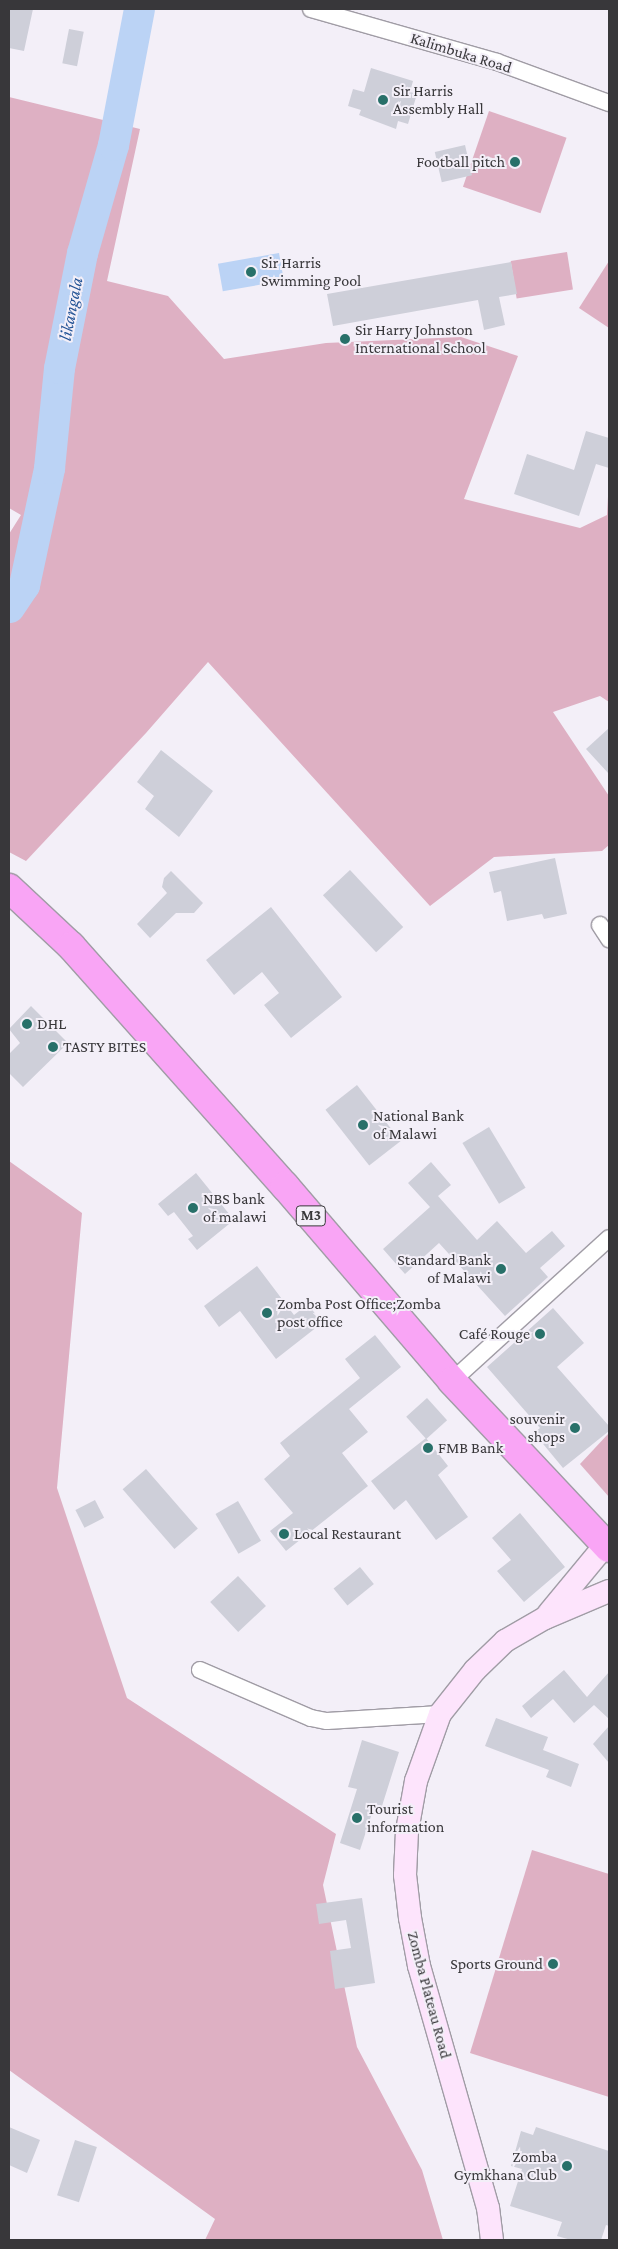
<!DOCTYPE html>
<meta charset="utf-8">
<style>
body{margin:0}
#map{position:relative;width:618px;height:2249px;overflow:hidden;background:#f3eff8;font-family:"Crimson Pro",serif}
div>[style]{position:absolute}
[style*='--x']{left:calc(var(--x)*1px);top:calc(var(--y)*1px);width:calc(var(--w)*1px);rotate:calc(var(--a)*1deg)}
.green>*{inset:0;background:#deb0c3;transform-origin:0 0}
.water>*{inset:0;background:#bbd3f5;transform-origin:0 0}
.river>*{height:31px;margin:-15.5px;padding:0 15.5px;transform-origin:15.5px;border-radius:15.5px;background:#bbd3f5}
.building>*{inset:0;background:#cecfd9;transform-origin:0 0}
.roads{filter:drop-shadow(1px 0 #a09ca5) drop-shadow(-1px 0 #a09ca5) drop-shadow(0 1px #a09ca5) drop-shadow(0 -1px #a09ca5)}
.street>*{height:16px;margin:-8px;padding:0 8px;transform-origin:8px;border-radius:8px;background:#fff}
.secondary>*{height:22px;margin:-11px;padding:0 11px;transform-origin:11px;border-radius:11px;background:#fde4fc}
.highway>*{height:28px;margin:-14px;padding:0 14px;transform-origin:14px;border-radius:14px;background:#f9a5f5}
.dots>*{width:14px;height:14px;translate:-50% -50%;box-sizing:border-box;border:2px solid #f3eff8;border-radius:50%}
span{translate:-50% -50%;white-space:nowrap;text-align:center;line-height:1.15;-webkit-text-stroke:4px #f3eff8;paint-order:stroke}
.shield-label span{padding:1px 4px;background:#f3eff8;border:1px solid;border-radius:4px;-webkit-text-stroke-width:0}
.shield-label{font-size:15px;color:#38373a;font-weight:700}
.street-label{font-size:16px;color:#38373a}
.poi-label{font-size:16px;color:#38373a}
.left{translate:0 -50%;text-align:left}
.right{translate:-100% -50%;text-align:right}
.water-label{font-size:18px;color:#235395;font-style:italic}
.frame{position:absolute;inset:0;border:10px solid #38373a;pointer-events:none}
</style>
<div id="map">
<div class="green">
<div style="clip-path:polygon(9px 97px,140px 129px,107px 281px,168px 296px,224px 359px,326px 343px,461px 337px,518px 356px,464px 499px,580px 528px,607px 515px,609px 478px,609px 702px,600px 696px,553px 712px,609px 796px,609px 845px,602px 851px,494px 857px,430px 906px,208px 662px,146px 733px,26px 861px,9px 852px,9px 534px,21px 515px,9px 508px)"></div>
<div style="left:489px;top:111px;width:82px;height:80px;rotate:19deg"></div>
<div style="left:567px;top:252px;width:38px;height:57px;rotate:81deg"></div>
<div style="clip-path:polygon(609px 261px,609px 328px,579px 308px)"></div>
<div style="clip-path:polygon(9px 1161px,82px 1213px,57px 1488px,127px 1698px,336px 1834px,323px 1885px,357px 2047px,422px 2170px,443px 2240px,205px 2240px,215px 2219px,9px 2070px)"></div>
<div style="clip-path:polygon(609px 1433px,609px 1497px,580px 1464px)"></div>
<div style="clip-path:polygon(532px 1850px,609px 1874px,609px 2097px,470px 2053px)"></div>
</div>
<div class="water">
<div style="left:279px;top:253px;width:28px;height:62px;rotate:80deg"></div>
</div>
<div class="river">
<div style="--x:9;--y:607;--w:27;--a:-56"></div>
<div style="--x:24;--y:585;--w:120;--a:-77.9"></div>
<div style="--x:49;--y:468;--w:100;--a:-84.3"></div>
<div style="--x:59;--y:368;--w:117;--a:-78.7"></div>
<div style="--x:82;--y:253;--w:112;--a:-74"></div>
<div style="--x:113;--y:145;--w:138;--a:-79.2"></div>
</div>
<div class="building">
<div style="clip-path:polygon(9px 9px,33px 9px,24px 51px,9px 48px)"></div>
<div style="left:69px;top:29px;width:15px;height:35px;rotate:11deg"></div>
<div style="clip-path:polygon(371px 68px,413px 81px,410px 92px,417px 94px,408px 124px,398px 121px,396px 129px,359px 115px,361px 110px,348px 106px,353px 89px,364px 92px)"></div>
<div style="left:465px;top:145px;width:31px;height:31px;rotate:77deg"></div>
<div style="clip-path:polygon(511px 262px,517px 294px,499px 297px,505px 325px,484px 330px,478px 300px,333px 326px,327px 294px)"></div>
<div style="clip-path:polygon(586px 431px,609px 438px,609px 468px,596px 464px,579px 516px,514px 494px,527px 454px,574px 470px)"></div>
<div style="clip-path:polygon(609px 728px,609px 774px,586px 749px)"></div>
<div style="clip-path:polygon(161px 750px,213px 791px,179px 837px,145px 809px,154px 796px,137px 782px)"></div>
<div style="clip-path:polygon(555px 858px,567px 914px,544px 919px,542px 914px,507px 921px,501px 891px,494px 893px,489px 872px)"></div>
<div style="left:350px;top:870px;width:78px;height:37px;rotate:47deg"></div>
<div style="clip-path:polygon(171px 871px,203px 903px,194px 913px,176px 913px,150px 938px,137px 924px,167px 893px,162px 887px,164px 878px)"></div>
<div style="clip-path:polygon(271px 907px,342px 997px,291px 1038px,264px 1005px,279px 993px,262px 972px,234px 995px,206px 960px)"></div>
<div style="clip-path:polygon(31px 1006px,68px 1043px,23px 1087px,9px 1073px,9px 1054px,20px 1043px,9px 1029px)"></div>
<div style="left:357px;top:1085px;width:71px;height:40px;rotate:52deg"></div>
<div style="left:489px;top:1127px;width:71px;height:31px;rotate:59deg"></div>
<div style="clip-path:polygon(431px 1162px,451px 1185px,438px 1196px,477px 1240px,497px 1221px,526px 1253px,552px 1231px,565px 1246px,540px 1268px,548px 1277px,505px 1316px,439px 1243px,405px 1274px,383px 1249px,430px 1207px,408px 1183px)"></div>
<div style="clip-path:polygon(196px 1173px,234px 1220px,197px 1250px,188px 1239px,193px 1236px,174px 1212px,168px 1216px,158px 1204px)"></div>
<div style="clip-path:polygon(257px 1266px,294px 1315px,308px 1304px,322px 1323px,276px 1359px,240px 1311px,219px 1327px,204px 1306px)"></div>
<div style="clip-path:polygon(553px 1308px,584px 1343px,557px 1367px,609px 1426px,609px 1431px,563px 1468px,534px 1433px,540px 1428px,487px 1367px)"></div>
<div style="clip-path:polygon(375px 1335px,401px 1367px,349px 1409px,368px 1432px,342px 1453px,368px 1486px,286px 1551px,270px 1531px,293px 1513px,264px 1479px,290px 1456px,280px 1443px,360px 1378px,345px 1359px)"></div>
<div style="left:427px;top:1398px;width:30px;height:28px;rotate:48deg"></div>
<div style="clip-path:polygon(426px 1438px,448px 1466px,438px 1475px,468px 1517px,436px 1540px,406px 1500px,394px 1510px,371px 1481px)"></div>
<div style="left:146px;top:1469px;width:79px;height:31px;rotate:49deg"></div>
<div style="left:95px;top:1500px;width:20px;height:22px;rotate:63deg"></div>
<div style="left:238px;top:1501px;width:46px;height:26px;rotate:60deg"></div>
<div style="clip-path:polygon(520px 1513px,565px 1567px,524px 1602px,497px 1571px,511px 1560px,492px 1538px)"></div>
<div style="left:360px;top:1567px;width:22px;height:34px;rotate:51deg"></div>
<div style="left:238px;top:1576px;width:41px;height:38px;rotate:47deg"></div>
<div style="clip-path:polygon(564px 1670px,587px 1697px,609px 1672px,609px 1719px,594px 1705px,574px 1723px,553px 1699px,531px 1718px,522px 1706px)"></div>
<div style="clip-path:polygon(496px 1718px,548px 1737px,543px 1750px,579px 1764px,571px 1787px,546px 1777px,549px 1770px,485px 1746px)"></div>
<div style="clip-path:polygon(609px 1726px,609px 1763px,593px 1744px)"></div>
<div style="clip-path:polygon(362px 1740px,399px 1752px,382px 1806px,375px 1804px,360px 1850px,340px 1843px,357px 1789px,348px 1787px)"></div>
<div style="clip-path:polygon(362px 1898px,375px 1983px,335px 1989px,330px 1951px,351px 1948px,346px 1920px,319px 1924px,316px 1904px)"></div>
<div style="clip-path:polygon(9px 2127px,40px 2140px,27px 2173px,9px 2165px)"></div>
<div style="clip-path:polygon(536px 2127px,609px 2151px,609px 2226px,606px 2225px,601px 2240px,571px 2240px,557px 2236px,562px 2222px,510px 2206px,522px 2169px,511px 2166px,521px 2131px,533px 2135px)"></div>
<div style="left:75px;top:2140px;width:23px;height:58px;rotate:18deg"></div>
</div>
<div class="roads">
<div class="street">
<div style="--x:311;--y:9;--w:193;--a:15.9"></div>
<div style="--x:497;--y:62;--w:119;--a:20.1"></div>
<div style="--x:600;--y:925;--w:17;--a:57"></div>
<div style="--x:452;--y:1381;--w:212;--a:-42.3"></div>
<div style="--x:200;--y:1670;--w:121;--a:23.4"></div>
<div style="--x:311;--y:1718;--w:16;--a:11"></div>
<div style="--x:327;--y:1721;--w:113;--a:-3.5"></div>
</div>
<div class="secondary">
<div style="--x:549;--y:1613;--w:89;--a:-50.4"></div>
<div style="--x:492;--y:2240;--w:32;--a:-97"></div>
<div style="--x:488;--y:2208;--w:252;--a:-105.9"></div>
<div style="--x:419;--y:1966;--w:49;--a:-100.6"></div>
<div style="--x:410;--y:1918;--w:43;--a:-96.6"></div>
<div style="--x:405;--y:1875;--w:44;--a:-87.4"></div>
<div style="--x:407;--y:1831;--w:51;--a:-79.8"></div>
<div style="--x:416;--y:1781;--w:71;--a:-70.3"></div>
<div style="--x:440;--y:1714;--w:56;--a:-51.5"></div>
<div style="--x:475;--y:1670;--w:42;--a:-44"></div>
<div style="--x:505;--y:1641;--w:46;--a:-29.9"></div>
<div style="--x:545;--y:1618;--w:69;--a:-22.9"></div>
</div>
<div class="highway">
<div style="--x:9;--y:888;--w:85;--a:43.1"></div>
<div style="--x:71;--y:946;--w:322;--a:48.3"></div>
<div style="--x:285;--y:1186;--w:257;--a:49.4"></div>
<div style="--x:452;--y:1381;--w:229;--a:46.8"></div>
</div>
</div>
<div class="dots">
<div style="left:383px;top:100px;background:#287069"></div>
<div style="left:515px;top:162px;background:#287069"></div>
<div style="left:251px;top:272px;background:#287069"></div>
<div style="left:345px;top:339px;background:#287069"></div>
<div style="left:27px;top:1024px;background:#287069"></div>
<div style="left:53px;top:1047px;background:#287069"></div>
<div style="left:363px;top:1125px;background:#287069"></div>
<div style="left:193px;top:1208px;background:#287069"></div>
<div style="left:501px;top:1269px;background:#287069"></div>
<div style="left:267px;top:1313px;background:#287069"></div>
<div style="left:540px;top:1334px;background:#287069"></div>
<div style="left:575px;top:1428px;background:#287069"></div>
<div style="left:428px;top:1448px;background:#287069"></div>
<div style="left:284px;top:1534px;background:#287069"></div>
<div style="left:357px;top:1818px;background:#287069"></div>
<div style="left:553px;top:1964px;background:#287069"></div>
<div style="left:567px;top:2166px;background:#287069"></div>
</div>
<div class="shield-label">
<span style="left:311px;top:1216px">M3</span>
</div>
<div class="street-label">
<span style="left:461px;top:53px;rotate:17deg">Kalimbuka Road</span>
<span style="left:429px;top:1995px;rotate:75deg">Zomba Plateau Road</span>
</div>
<div class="poi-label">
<span class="left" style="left:393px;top:100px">Sir Harris<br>Assembly Hall</span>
<span class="right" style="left:505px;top:162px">Football pitch</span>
<span class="left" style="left:261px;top:272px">Sir Harris<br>Swimming Pool</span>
<span class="left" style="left:355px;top:339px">Sir Harry Johnston<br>International School</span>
<span class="left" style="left:37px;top:1024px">DHL</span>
<span class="left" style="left:63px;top:1047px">TASTY BITES</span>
<span class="left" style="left:373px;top:1125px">National Bank<br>of Malawi</span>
<span class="left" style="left:203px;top:1208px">NBS bank<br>of malawi</span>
<span class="right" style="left:491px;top:1269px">Standard Bank<br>of Malawi</span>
<span class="left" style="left:277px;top:1313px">Zomba Post Office;Zomba<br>post office</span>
<span class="right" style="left:530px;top:1334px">Café Rouge</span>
<span class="right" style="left:565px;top:1428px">souvenir<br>shops</span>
<span class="left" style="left:438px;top:1448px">FMB Bank</span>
<span class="left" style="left:294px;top:1534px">Local Restaurant</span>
<span class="left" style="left:367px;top:1818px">Tourist<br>information</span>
<span class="right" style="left:543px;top:1964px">Sports Ground</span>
<span class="right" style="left:557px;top:2166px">Zomba<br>Gymkhana Club</span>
</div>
<div class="water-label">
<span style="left:71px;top:309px;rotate:-79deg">likangala</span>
</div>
<div class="frame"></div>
</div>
